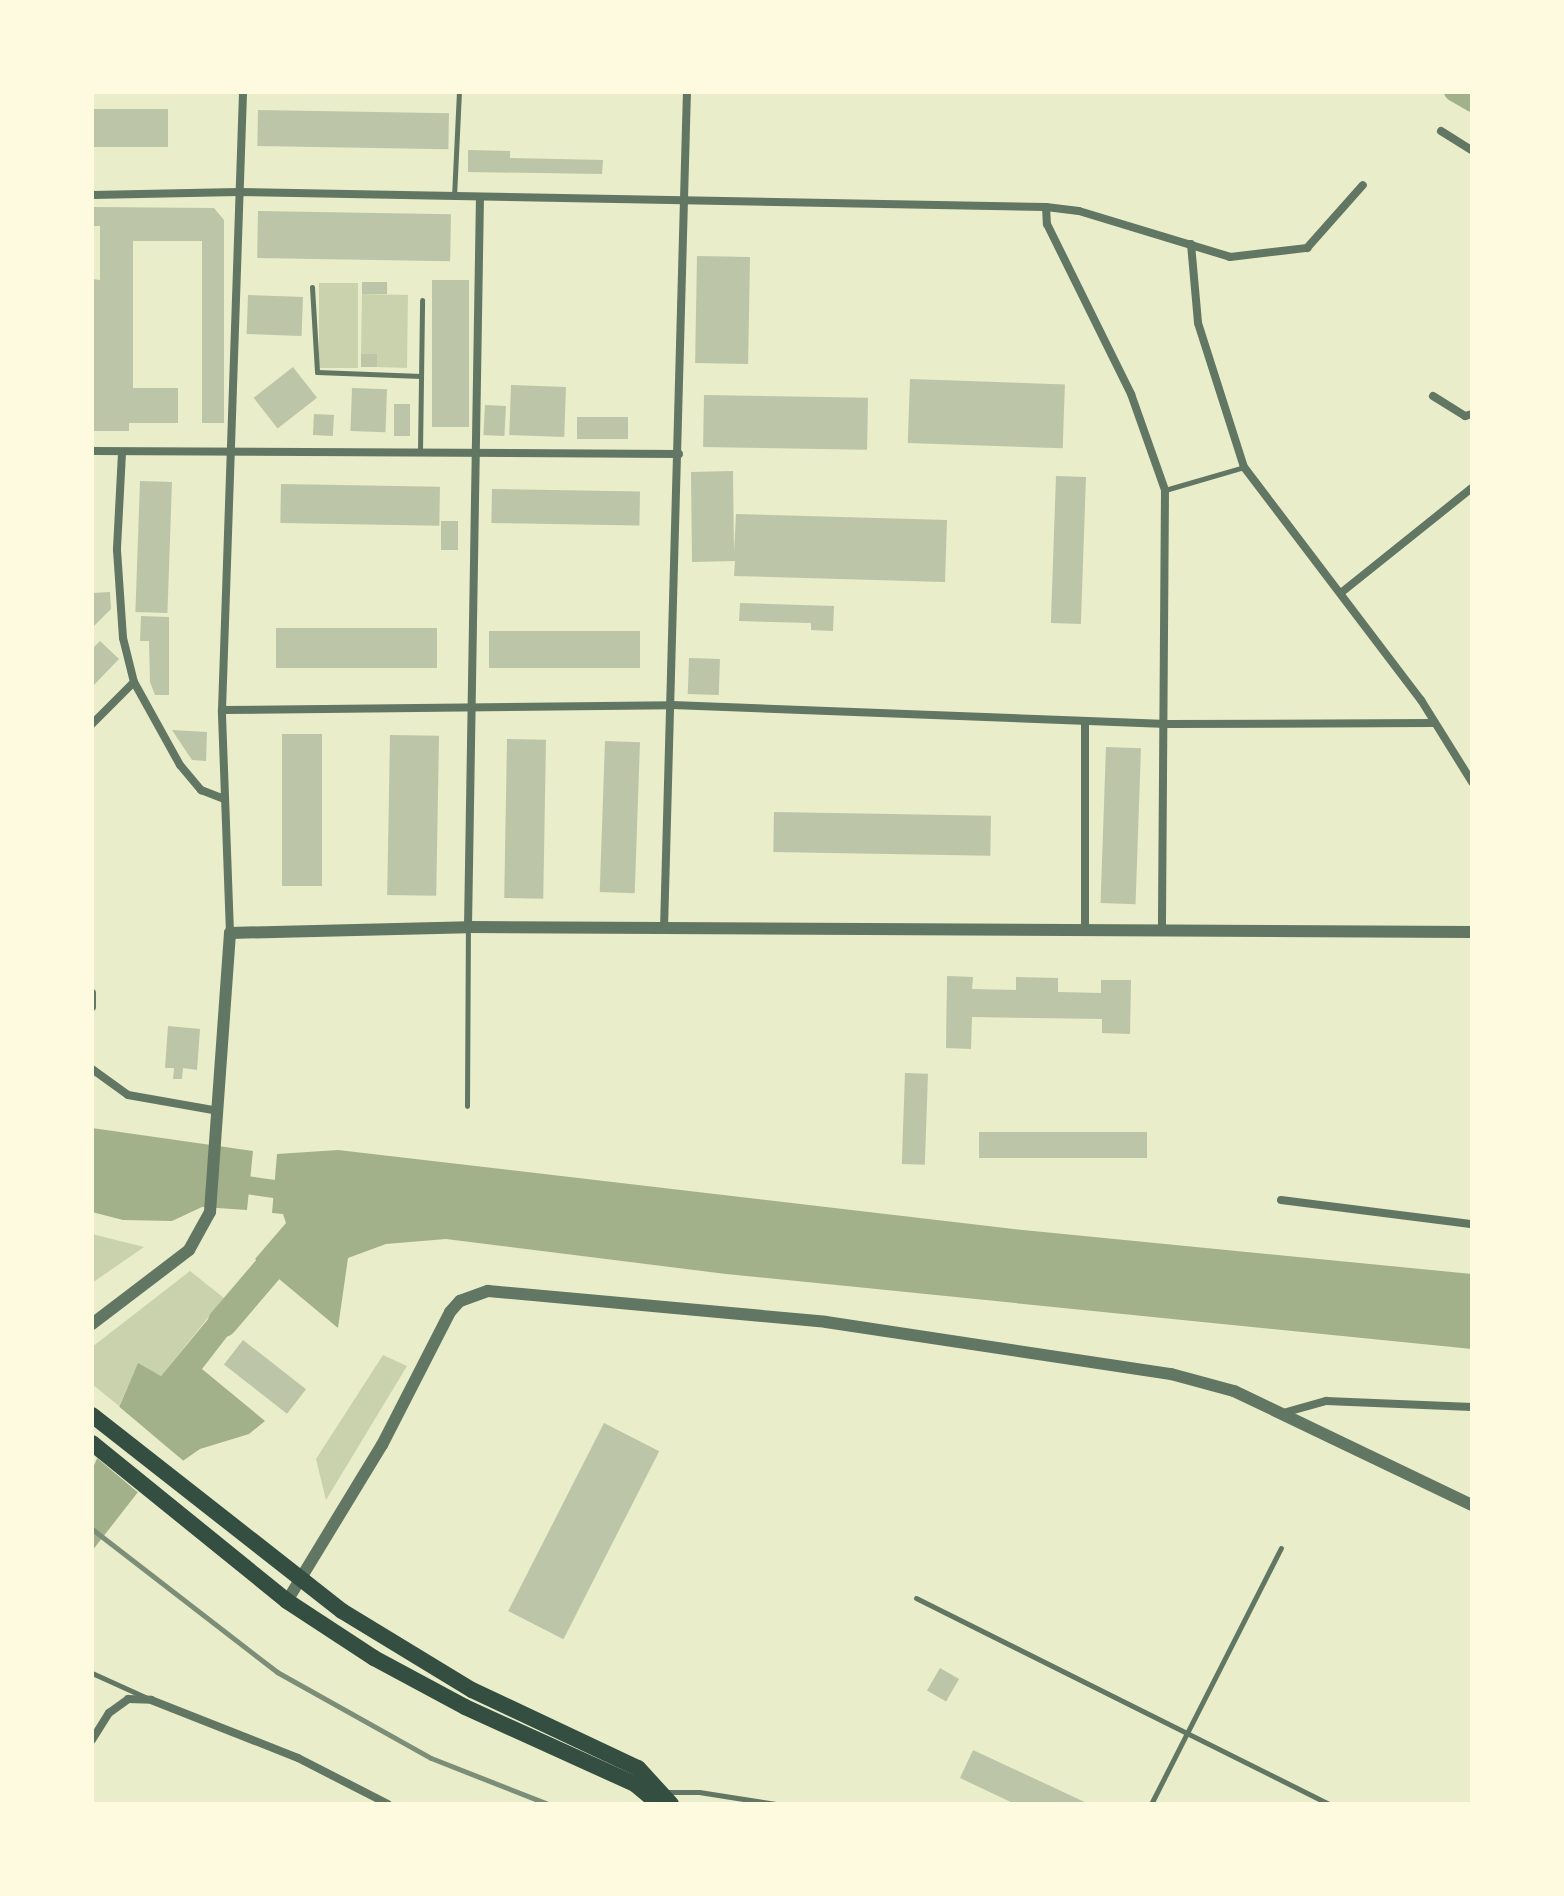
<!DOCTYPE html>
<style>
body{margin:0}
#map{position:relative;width:1564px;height:1896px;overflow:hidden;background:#e9edc9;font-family:"Golos Text",sans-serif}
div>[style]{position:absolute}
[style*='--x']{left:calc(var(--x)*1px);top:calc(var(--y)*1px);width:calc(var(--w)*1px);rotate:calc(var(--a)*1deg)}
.green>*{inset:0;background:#cad2ad;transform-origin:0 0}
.water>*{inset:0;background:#a3b18a}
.pier>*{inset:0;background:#e9edc9}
.canal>*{height:18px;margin:-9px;padding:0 9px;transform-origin:9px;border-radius:9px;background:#a3b18a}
.river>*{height:30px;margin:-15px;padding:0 15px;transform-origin:15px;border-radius:15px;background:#a3b18a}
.building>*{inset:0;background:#bcc5a7;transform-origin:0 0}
.service>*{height:5px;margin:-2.5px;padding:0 2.5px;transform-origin:2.5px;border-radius:2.5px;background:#617663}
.minor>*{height:8px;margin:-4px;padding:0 4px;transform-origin:4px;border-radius:4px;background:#617663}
.tertiary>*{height:12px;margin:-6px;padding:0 6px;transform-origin:6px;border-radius:6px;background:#617663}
.primary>*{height:16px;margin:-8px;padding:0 8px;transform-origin:8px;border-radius:8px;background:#344e41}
.rail>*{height:5px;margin:-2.5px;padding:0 2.5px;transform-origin:2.5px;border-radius:2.5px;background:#7c8e77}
span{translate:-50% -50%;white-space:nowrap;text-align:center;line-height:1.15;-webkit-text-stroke:8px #fefae0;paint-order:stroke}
.frame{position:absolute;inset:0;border:94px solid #fefae0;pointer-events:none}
</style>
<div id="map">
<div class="green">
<div style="left:319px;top:283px;width:39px;height:85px"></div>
<div style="clip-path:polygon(362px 294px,408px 295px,407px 368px,377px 367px,377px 354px,361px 354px)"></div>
<div style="clip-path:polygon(92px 1234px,144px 1247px,92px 1283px)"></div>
<div style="clip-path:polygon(190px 1271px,224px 1298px,161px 1376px,138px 1364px,119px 1406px,92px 1384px,92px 1347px)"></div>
<div style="clip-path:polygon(383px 1355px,407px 1366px,326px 1500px,316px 1459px)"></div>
</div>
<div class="water">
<div style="clip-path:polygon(92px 1128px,253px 1151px,247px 1210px,202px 1207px,172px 1221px,123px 1220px,92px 1212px)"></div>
<div style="clip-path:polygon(338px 1150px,1023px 1230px,1472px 1274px,1472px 1349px,726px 1274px,446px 1239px,386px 1244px,348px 1258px,338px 1328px,255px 1259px,286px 1223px,283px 1214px,272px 1213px,277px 1154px)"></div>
<div style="clip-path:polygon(238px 1283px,257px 1298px,202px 1369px,265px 1421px,249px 1434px,200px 1449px,138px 1492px,92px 1551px,92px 1470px,138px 1363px,161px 1376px)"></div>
</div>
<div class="pier">
<div style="clip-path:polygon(116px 1404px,186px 1463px,141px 1495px,97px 1458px)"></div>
</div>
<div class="canal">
<div style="--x:1453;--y:92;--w:22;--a:30"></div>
<div style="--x:226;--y:1182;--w:70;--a:8.2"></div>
</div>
<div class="river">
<div style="--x:223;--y:1322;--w:108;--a:-49.5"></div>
</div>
<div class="building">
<div style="left:92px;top:109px;width:76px;height:38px"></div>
<div style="left:258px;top:110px;width:191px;height:36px;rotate:1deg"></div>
<div style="clip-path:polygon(468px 150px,510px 151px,510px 158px,603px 160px,602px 174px,468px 172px)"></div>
<div style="clip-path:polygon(92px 207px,214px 208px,224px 220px,224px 423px,202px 423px,202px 241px,133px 241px,133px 388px,178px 388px,178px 423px,129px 423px,129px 431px,92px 431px,92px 279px,100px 280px,100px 226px,92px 226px)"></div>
<div style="left:258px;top:211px;width:193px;height:47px;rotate:1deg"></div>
<div style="left:697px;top:256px;width:53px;height:107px;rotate:1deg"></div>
<div style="left:432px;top:280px;width:37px;height:147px"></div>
<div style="left:362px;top:282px;width:25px;height:12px"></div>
<div style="left:248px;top:295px;width:55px;height:39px;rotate:2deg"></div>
<div style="left:361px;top:354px;width:16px;height:13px"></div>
<div style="left:293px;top:367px;width:39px;height:50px;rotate:52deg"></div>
<div style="left:910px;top:379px;width:155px;height:64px;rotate:2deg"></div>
<div style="left:511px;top:385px;width:55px;height:50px;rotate:2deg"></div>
<div style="left:352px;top:388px;width:35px;height:43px;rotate:2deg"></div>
<div style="left:704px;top:395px;width:164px;height:52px;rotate:1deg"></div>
<div style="left:394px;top:404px;width:16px;height:32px"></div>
<div style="left:485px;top:405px;width:21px;height:30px;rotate:3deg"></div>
<div style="left:314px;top:414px;width:20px;height:21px;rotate:3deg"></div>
<div style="left:628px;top:417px;width:22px;height:51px;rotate:90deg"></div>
<div style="clip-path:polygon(733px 471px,734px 553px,736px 514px,947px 520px,945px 582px,734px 576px,735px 561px,692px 562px,691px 472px)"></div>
<div style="left:1056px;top:476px;width:30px;height:147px;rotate:2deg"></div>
<div style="left:140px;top:481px;width:32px;height:131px;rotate:2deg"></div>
<div style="left:281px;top:484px;width:159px;height:39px;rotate:1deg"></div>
<div style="left:492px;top:489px;width:148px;height:34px;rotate:1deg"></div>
<div style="left:441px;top:521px;width:17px;height:29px"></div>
<div style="clip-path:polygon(110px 592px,111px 609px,92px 628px,92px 593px)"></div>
<div style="clip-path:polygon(740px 603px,834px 606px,833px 631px,811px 630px,811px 623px,739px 621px)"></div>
<div style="clip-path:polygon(141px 616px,169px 617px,169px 695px,155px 695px,150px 682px,149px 641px,140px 641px)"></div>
<div style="left:276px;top:628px;width:161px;height:40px"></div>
<div style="left:489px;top:631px;width:151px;height:37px"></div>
<div style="clip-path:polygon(100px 641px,119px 659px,92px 687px,92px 649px)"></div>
<div style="left:689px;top:658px;width:31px;height:36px;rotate:2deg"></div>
<div style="clip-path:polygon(172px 730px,207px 732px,206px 761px,192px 760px)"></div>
<div style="left:282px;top:734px;width:40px;height:152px"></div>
<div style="left:390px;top:735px;width:49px;height:160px;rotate:1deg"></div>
<div style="left:507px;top:739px;width:39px;height:159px;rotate:1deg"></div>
<div style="left:605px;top:741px;width:35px;height:151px;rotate:2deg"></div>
<div style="left:1106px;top:747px;width:35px;height:156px;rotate:2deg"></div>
<div style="left:774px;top:812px;width:217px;height:40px;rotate:1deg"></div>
<div style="clip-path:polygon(947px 976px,973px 977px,972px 989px,1016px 990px,1016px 977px,1058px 978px,1058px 992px,1101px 993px,1101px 980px,1131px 980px,1130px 1034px,1102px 1033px,1102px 1019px,972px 1017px,971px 1049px,946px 1048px)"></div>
<div style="clip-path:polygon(168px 1026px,200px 1029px,197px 1070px,183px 1068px,182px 1079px,173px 1079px,174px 1068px,165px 1068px)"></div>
<div style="left:905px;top:1073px;width:23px;height:91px;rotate:2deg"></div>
<div style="left:979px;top:1132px;width:168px;height:26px"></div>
<div style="left:243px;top:1340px;width:80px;height:31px;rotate:38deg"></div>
<div style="left:604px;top:1423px;width:62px;height:211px;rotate:27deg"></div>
<div style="left:940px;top:1668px;width:22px;height:26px;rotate:30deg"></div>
<div style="clip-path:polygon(973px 1750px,1089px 1804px,1015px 1804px,960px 1778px)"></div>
</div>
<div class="service">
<div style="--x:454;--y:197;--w:105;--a:-87.3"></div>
<div style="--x:312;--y:287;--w:85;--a:86.6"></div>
<div style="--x:317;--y:372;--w:104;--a:2.2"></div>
<div style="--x:420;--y:451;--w:151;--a:-89.2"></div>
<div style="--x:1165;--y:490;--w:82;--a:-16.2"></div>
<div style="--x:467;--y:1106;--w:178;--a:-89.7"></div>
<div style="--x:916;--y:1598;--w:462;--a:26.5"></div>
<div style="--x:92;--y:1673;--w:60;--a:24.4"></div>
<div style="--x:664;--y:1792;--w:35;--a:0"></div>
<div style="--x:699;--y:1792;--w:78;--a:8.9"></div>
<div style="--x:1151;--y:1804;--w:287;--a:-63.1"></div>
</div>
<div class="minor">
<div style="--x:1441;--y:131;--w:36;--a:32"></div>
<div style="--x:92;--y:195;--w:146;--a:-1.2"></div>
<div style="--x:238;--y:192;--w:808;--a:1.06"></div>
<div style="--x:1046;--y:207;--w:33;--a:7"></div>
<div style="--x:1079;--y:211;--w:158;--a:16.9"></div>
<div style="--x:1230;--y:257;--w:78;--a:-6.7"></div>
<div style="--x:1307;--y:248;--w:84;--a:-48.4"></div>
<div style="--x:1046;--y:207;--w:17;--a:87"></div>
<div style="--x:1047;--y:224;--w:190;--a:63.7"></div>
<div style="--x:1131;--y:394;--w:102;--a:70.5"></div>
<div style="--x:1165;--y:490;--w:441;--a:90.4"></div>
<div style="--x:1191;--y:244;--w:79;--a:84.9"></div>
<div style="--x:1198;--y:323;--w:151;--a:72.3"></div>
<div style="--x:1244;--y:467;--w:293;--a:52.8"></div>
<div style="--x:1421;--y:700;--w:97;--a:58.1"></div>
<div style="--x:1433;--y:396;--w:38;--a:32"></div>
<div style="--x:1465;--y:416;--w:7;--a:-16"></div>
<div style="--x:92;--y:451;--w:587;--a:0.29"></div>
<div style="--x:122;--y:453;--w:97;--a:93"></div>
<div style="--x:117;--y:550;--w:88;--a:86.1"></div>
<div style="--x:123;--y:638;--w:45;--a:76"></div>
<div style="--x:134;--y:682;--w:95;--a:61"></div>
<div style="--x:180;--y:765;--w:33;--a:50"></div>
<div style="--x:201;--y:790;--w:25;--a:21"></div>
<div style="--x:1342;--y:592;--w:166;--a:-38.7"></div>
<div style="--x:222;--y:710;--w:450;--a:-0.6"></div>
<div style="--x:672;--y:705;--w:495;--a:2.2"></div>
<div style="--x:1167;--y:724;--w:266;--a:-0.2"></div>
<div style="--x:1085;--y:721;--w:210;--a:90"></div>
<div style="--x:92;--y:724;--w:59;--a:-45"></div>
<div style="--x:468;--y:927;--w:730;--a:-89.06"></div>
<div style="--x:664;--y:929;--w:837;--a:-88.43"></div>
<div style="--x:230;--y:933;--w:223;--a:-92.1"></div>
<div style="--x:222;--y:710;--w:618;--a:-88.05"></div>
<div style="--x:92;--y:993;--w:14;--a:90"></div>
<div style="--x:92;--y:1069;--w:44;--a:35.8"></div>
<div style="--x:128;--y:1095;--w:92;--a:10"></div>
<div style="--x:1281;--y:1200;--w:193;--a:7.2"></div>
<div style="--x:1283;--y:1413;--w:45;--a:-15.6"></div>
<div style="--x:1326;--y:1401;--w:146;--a:2.4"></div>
<div style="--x:92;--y:1740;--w:32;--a:-58"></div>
<div style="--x:109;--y:1713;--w:24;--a:-36"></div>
<div style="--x:128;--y:1699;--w:23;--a:2"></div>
<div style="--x:151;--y:1700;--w:158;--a:21.5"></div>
<div style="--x:298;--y:1758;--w:101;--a:27.1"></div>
</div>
<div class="tertiary">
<div style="--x:92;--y:1324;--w:122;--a:-37.3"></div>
<div style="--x:189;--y:1250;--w:43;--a:-61.1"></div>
<div style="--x:210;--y:1212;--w:280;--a:-85.9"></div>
<div style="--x:230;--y:933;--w:238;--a:-1.4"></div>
<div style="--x:468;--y:927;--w:1004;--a:0.29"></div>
<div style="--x:287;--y:1601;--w:183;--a:-58.7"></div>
<div style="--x:382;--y:1445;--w:149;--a:-62.9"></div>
<div style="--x:450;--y:1312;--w:15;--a:-48"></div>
<div style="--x:460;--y:1301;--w:30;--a:-20"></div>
<div style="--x:488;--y:1291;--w:339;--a:5.2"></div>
<div style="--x:826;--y:1322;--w:349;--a:8.6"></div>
<div style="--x:1171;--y:1374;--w:65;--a:15.1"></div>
<div style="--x:1234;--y:1391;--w:264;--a:25.6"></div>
</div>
<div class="primary">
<div style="--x:92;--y:1415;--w:318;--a:38.1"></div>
<div style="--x:342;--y:1611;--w:152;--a:31.3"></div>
<div style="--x:472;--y:1690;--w:183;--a:25.2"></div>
<div style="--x:638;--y:1768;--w:49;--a:47.5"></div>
<div style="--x:92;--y:1443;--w:251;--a:39"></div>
<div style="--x:287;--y:1601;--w:104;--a:33.2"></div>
<div style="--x:374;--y:1658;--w:103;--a:28.3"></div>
<div style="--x:465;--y:1707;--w:187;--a:24.4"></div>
<div style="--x:635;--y:1784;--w:31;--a:40"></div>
</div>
<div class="rail">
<div style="--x:92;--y:1529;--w:234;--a:37.7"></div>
<div style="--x:277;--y:1672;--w:176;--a:29.2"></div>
<div style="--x:431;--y:1758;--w:126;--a:21.5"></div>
</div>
<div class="frame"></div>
</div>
